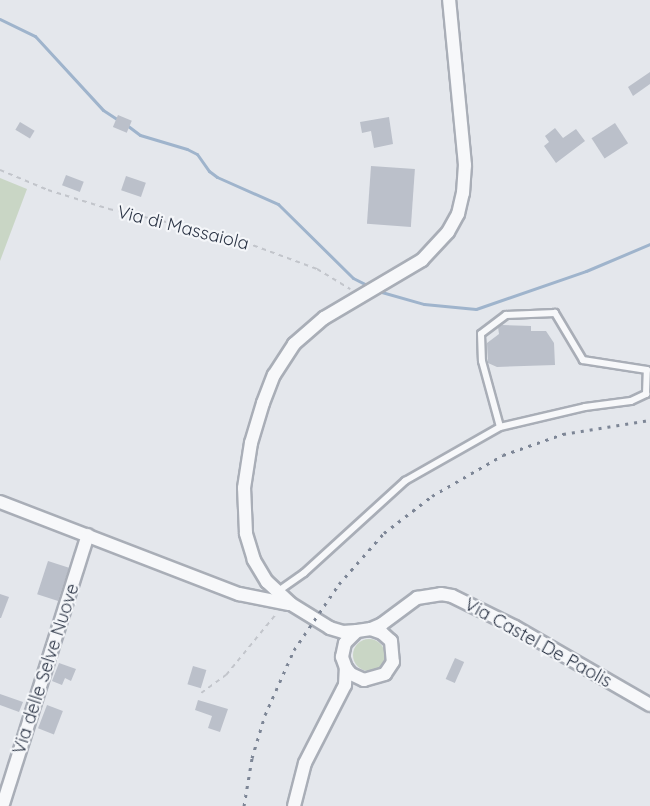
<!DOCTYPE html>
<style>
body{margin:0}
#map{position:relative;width:650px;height:806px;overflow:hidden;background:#e4e7ec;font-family:Quicksand,sans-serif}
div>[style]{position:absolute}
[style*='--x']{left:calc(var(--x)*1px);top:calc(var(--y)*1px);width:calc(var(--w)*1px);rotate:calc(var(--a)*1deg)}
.green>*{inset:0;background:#c9d6c5}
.round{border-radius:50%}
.stream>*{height:3px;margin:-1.5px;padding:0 1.5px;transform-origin:1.5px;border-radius:1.5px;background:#9fb4cc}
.building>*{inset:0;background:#bbc0ca;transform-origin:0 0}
.path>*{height:1.5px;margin-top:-0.75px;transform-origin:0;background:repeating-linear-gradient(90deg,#c2c5cb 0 4.5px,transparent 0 9px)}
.roads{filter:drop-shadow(2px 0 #a9aeb7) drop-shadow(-2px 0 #a9aeb7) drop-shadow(0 2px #a9aeb7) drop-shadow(0 -2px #a9aeb7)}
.lane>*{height:6px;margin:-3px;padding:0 3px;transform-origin:3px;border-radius:3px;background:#f7f8fa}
.street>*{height:12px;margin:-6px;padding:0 6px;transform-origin:6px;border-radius:6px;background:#f7f8fa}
.rail>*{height:3px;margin-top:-1.5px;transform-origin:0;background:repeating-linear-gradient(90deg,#7d8696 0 3px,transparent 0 9px)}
span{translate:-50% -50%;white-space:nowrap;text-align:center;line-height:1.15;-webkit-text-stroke:4.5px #f4f6f9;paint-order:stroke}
.street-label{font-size:18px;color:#2b3445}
</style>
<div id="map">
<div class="green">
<div style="clip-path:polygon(0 178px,27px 189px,0 261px)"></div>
<div class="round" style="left:353px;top:639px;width:32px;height:32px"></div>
</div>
<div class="stream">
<div style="--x:0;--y:19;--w:39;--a:26"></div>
<div style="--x:35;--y:36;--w:100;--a:47.4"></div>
<div style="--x:103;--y:110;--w:20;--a:33"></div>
<div style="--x:128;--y:126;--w:15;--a:37"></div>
<div style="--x:140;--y:135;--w:49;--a:16.6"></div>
<div style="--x:187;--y:149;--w:11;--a:27"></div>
<div style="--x:197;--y:154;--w:21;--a:55"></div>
<div style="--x:209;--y:171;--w:10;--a:37"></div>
<div style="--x:217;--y:177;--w:67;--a:23.9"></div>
<div style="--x:278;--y:204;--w:105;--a:44.6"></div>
<div style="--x:353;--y:278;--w:18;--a:27"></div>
<div style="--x:378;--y:291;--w:48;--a:15.8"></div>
<div style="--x:424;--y:304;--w:52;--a:5.5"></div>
<div style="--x:476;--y:309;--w:116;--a:-19.1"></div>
<div style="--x:586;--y:271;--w:69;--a:-22.9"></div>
</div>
<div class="building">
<div style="clip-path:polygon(650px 72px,650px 84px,633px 96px,628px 87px)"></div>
<div style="left:118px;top:115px;width:15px;height:13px;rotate:23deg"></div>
<div style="clip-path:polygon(389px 117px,393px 144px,374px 148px,371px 131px,362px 133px,360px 122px)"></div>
<div style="left:20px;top:122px;width:17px;height:9px;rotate:31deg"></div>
<div style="left:615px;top:123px;width:24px;height:28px;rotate:57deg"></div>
<div style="clip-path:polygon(555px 128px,563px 138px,576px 129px,585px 141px,556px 163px,544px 146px,549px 142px,545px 136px)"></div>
<div style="left:371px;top:166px;width:44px;height:58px;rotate:4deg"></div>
<div style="left:66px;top:175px;width:19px;height:11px;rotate:21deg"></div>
<div style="left:126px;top:176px;width:21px;height:15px;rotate:19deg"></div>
<div style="clip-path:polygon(502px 325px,531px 326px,531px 331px,546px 331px,554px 343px,555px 365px,497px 367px,488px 363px,487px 343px,499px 334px,498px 327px)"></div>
<div style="left:48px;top:561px;width:22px;height:35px;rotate:18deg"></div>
<div style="clip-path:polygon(0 594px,9px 597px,1px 618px,0 618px)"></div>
<div style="left:455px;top:658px;width:10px;height:23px;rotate:24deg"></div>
<div style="clip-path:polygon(59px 663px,76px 669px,71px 681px,65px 678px,62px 685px,52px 681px)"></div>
<div style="left:193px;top:666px;width:14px;height:19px;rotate:17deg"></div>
<div style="clip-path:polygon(0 694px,23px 702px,19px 712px,0 705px)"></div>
<div style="clip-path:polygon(198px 700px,228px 709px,220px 732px,208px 728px,212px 716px,195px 710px)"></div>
<div style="left:47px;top:705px;width:17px;height:25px;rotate:21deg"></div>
</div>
<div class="path">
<div style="--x:0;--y:170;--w:52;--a:22.6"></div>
<div style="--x:48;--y:190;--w:64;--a:17.3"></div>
<div style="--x:109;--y:209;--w:122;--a:12.8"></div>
<div style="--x:228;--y:236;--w:95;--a:20.3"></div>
<div style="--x:317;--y:269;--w:39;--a:31"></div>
<div style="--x:201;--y:693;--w:31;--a:-36"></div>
<div style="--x:226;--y:675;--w:79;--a:-50.7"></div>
</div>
<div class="roads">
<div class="lane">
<div style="--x:277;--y:592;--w:33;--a:-35"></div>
<div style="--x:304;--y:573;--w:137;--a:-42.3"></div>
<div style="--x:405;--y:481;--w:109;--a:-29.6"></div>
<div style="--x:500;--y:427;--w:87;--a:-13.2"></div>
<div style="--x:585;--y:407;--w:46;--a:-7.4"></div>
<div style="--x:631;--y:401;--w:17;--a:-25"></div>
<div style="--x:646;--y:394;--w:24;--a:-88"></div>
<div style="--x:647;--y:370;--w:65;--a:-171.1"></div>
<div style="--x:583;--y:360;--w:55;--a:-120.8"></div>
<div style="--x:555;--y:313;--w:49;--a:177.7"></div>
<div style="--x:506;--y:315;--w:31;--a:143"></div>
<div style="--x:481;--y:334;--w:27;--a:88"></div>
<div style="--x:482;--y:361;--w:68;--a:74.7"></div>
</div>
<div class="street">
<div style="--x:0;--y:502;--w:256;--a:21.1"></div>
<div style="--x:239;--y:594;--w:51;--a:11.3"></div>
<div style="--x:371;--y:629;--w:12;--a:-24"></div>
<div style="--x:382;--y:624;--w:44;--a:-36.6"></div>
<div style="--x:417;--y:598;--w:24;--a:-9"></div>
<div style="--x:441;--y:594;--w:11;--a:10"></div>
<div style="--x:452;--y:596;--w:70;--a:26.2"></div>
<div style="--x:515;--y:627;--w:156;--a:30"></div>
<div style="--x:357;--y:631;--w:14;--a:176"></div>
<div style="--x:343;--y:632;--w:14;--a:-163"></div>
<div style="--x:330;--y:628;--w:46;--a:-148.4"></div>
<div style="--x:291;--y:604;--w:33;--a:-137"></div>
<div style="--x:267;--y:582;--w:26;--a:-121"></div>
<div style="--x:254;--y:560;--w:28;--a:-107"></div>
<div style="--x:246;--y:533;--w:45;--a:-92.5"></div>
<div style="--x:244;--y:488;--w:46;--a:-81.2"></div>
<div style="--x:251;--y:443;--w:42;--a:-73.3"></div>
<div style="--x:263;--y:403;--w:30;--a:-69"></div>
<div style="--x:274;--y:375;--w:37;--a:-57"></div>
<div style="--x:294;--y:344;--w:40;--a:-41"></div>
<div style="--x:324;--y:318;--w:114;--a:-30.6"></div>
<div style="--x:422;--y:260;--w:38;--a:-47"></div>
<div style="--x:448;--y:232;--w:21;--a:-61"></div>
<div style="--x:458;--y:214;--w:22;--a:-77"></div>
<div style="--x:463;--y:193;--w:28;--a:-86"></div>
<div style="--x:465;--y:165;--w:166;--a:-95.5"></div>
<div style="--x:3;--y:804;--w:282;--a:-72.5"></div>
<div style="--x:294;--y:806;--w:44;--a:-75.7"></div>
<div style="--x:305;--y:763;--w:88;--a:-62.9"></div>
<div style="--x:345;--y:685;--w:17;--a:-87"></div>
<div style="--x:346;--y:668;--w:12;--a:-110"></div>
<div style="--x:342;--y:657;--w:14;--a:-78"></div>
<div style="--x:345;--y:643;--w:17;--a:-45"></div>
<div style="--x:357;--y:631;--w:14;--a:-8"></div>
<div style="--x:371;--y:629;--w:12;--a:20"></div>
<div style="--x:382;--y:633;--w:12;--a:42"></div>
<div style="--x:391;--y:641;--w:21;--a:85"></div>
<div style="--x:393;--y:662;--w:14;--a:124"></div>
<div style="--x:385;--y:674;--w:22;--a:164"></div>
<div style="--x:364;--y:680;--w:14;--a:-155"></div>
<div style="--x:351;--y:674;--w:8;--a:-130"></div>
</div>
</div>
<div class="rail">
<div style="--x:244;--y:806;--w:49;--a:-80.5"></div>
<div style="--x:252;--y:758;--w:45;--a:-73.2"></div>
<div style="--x:265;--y:715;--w:71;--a:-66"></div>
<div style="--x:294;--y:650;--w:80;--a:-55.7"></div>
<div style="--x:339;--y:584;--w:68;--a:-48.6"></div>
<div style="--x:384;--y:533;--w:61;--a:-37.6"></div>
<div style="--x:432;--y:496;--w:82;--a:-30"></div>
<div style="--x:503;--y:455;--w:64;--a:-19.3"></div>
<div style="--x:563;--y:434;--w:88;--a:-9.1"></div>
</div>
<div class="street-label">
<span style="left:183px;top:228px;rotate:14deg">Via di Massaiola</span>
<span style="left:538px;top:643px;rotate:29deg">Via Castel De Paolis</span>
<span style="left:46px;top:669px;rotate:-72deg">Via delle Selve Nuove</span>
</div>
</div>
